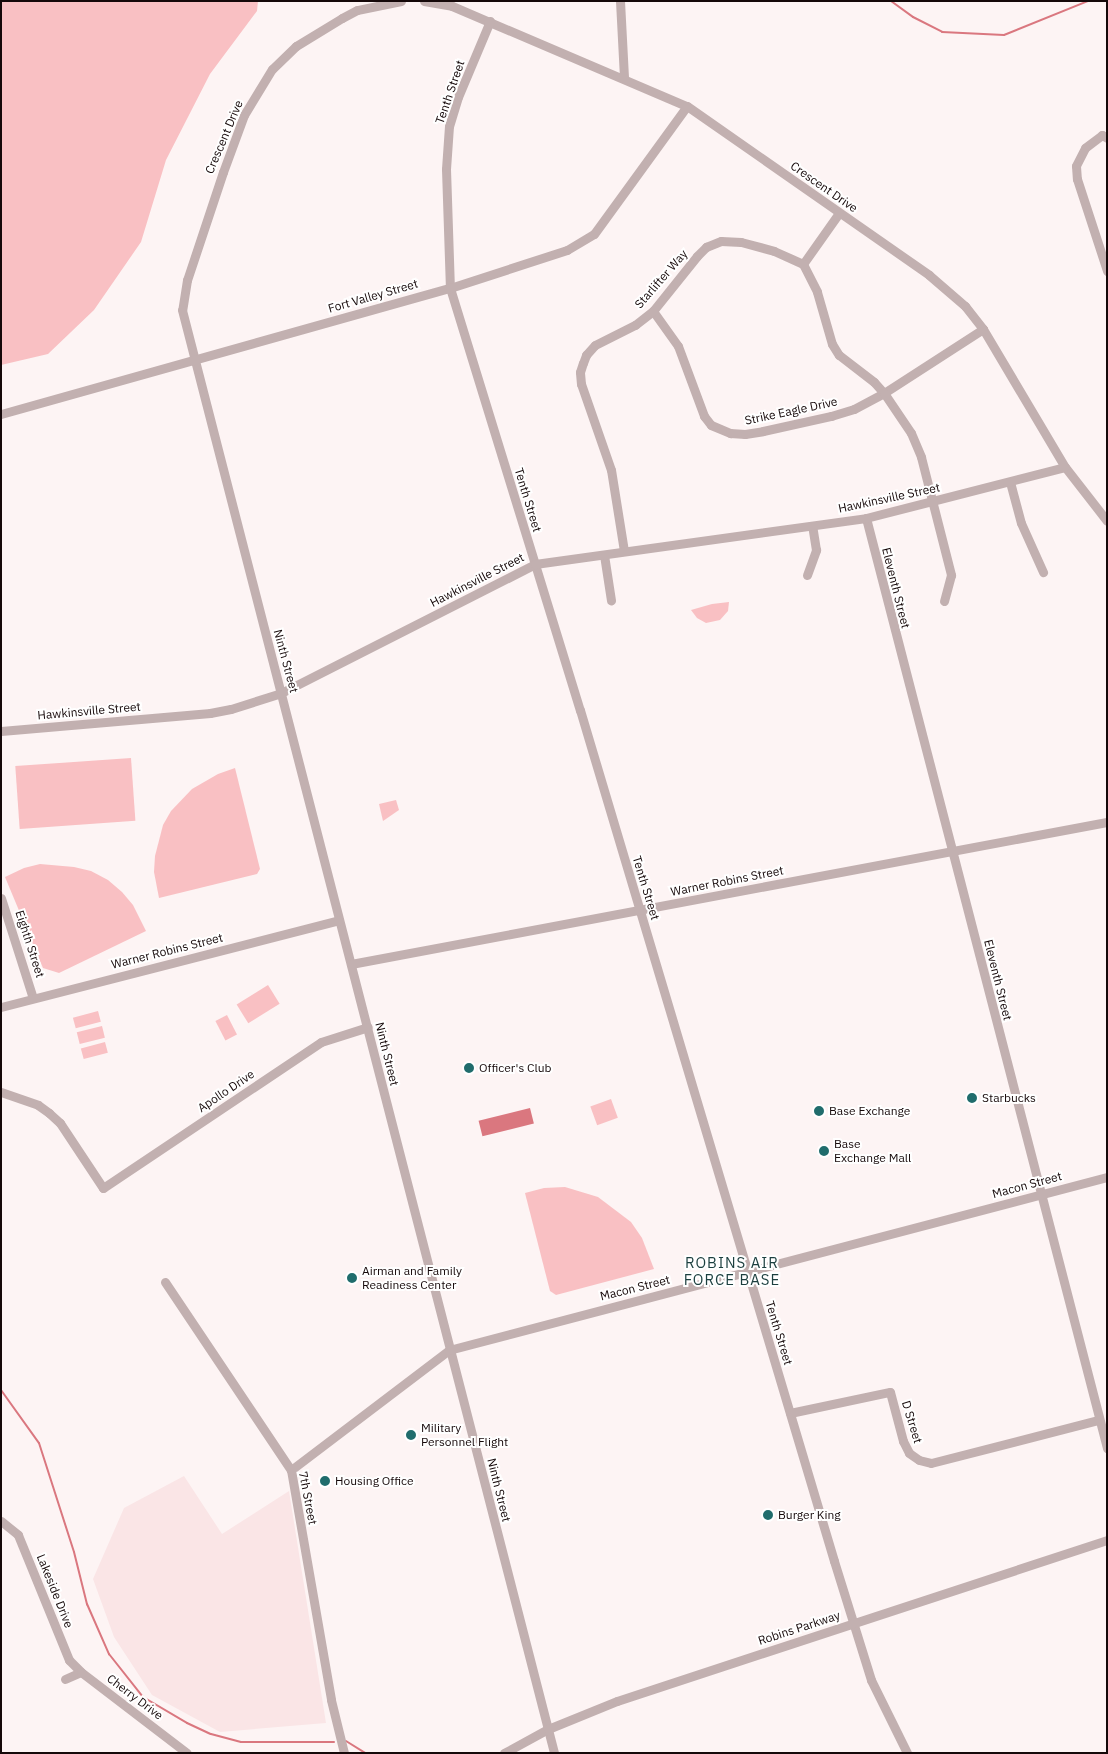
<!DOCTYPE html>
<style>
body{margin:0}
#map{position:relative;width:1108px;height:1754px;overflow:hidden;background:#fdf4f4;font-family:"IBM Plex Sans",sans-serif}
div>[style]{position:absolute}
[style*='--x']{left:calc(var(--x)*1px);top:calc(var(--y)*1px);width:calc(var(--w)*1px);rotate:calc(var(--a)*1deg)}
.built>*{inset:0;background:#fae5e6}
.green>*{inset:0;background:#f9c0c3;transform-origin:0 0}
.water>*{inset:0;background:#da777f;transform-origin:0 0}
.stream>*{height:2px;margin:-1px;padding:0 1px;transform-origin:1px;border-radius:1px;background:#da777f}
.minor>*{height:9px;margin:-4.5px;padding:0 4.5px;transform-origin:4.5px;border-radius:4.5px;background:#c2b0b0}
.dots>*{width:14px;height:14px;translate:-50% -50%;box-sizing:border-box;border:2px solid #fff;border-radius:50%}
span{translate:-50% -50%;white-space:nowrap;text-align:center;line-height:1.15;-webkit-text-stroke:4px #fff;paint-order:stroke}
.street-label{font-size:12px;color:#150809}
.poi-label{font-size:12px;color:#150809}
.left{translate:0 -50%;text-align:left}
.quarter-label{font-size:15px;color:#1c3f3f;letter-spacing:1px}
.frame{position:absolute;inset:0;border:2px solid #150809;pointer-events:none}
</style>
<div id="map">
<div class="built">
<div style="clip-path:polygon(184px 1476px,222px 1534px,289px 1491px,326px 1723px,220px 1732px,152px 1695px,114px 1637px,93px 1579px,124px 1508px)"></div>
</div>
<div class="green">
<div style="clip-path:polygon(1px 1px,258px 1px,257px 11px,210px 74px,166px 160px,141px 242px,94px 310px,48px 354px,1px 365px)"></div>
<div style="clip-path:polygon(729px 602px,728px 611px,720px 620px,706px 623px,697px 618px,691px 610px,712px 604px)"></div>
<div style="left:131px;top:758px;width:63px;height:116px;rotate:86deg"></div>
<div style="clip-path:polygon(235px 768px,260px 869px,257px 874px,159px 898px,154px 872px,155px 856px,163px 825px,171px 811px,192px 789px,218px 774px)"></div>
<div style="clip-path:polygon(396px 800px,399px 810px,383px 821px,379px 804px)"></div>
<div style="clip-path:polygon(40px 864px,74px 867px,91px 871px,108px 880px,122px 892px,133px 905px,146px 931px,59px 973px,43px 968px,5px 877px,24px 868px)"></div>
<div style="left:268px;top:985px;width:22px;height:37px;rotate:58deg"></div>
<div style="left:98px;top:1011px;width:11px;height:26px;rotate:75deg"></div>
<div style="left:227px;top:1015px;width:22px;height:13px;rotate:63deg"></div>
<div style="left:102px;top:1026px;width:12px;height:26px;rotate:76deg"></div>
<div style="left:105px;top:1042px;width:11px;height:25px;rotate:75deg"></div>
<div style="left:611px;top:1099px;width:20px;height:22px;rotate:70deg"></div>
<div style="clip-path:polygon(565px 1187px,598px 1197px,631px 1222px,642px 1238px,654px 1269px,556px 1295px,550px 1291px,525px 1193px,544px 1188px)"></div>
</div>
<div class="water">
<div style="left:530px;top:1108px;width:16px;height:53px;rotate:76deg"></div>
</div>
<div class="stream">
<div style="--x:891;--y:1;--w:27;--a:36"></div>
<div style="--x:913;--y:17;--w:33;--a:27"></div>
<div style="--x:942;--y:32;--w:62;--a:2.8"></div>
<div style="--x:1004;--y:35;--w:91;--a:-22"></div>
<div style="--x:1;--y:1390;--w:65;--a:54.4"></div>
<div style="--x:39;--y:1443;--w:114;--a:72.2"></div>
<div style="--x:74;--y:1552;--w:54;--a:76"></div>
<div style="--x:87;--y:1604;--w:55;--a:66.3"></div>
<div style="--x:109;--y:1654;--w:55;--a:51.7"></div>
<div style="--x:143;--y:1697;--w:51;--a:30.6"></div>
<div style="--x:187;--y:1723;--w:26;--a:25"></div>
<div style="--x:211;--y:1734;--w:31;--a:15"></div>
<div style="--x:241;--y:1742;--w:93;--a:0"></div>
<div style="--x:346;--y:1741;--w:22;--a:32"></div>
</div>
<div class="minor">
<div style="--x:401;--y:1;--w:45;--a:168.4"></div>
<div style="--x:357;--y:10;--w:17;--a:152"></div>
<div style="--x:342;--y:18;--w:54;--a:148.7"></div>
<div style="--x:296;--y:46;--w:33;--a:136"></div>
<div style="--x:272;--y:69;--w:54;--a:121.3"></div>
<div style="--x:244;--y:115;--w:61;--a:110.2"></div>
<div style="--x:223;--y:172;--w:114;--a:108.4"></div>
<div style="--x:187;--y:280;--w:30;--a:99"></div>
<div style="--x:182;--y:310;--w:1490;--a:75.54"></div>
<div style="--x:424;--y:1;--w:28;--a:10"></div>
<div style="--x:452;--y:6;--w:255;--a:23.1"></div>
<div style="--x:687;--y:106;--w:295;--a:34.9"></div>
<div style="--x:929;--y:275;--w:48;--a:40.7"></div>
<div style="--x:965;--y:306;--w:29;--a:52"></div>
<div style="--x:983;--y:329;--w:161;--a:59.3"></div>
<div style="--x:1065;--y:467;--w:68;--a:52.1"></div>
<div style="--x:620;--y:1;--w:77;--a:87"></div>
<div style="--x:490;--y:21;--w:82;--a:112.8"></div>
<div style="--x:458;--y:97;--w:30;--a:107"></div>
<div style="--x:449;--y:126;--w:43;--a:94"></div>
<div style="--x:446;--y:169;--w:119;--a:88.1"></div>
<div style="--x:450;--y:288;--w:442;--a:72.9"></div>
<div style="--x:580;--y:710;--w:888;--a:73.38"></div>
<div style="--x:834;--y:1561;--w:125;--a:72.7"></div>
<div style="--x:871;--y:1680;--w:81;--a:63.7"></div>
<div style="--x:1107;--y:138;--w:6;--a:-149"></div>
<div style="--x:1102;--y:135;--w:21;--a:143"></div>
<div style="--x:1085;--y:148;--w:20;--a:117"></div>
<div style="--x:1076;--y:166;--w:13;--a:86"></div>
<div style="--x:1077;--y:179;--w:97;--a:71.9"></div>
<div style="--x:803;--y:264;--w:62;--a:-54.8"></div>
<div style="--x:653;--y:311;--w:43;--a:54.5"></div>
<div style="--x:678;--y:346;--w:75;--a:69.6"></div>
<div style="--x:704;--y:416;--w:11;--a:52"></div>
<div style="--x:711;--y:425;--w:21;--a:23"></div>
<div style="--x:730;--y:433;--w:15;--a:4"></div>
<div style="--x:745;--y:434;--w:18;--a:-9"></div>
<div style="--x:763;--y:431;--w:70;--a:-12.4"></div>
<div style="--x:831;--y:416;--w:24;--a:-17"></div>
<div style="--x:854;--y:409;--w:34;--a:-28"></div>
<div style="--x:884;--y:393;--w:118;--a:-32.9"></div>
<div style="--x:1;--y:414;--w:466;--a:-15.7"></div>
<div style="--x:450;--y:288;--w:123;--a:-18"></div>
<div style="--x:567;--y:250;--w:31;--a:-31"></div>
<div style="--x:594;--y:234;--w:158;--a:-54"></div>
<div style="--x:1010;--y:482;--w:42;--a:75"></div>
<div style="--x:1021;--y:523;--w:54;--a:65.8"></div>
<div style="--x:866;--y:518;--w:961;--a:75.47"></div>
<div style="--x:624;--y:551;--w:82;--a:-99.1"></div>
<div style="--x:611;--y:470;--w:91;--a:-109.2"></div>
<div style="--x:581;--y:384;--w:12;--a:-95"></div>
<div style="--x:580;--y:372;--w:9;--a:-72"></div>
<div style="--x:583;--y:363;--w:9;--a:-69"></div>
<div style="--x:586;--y:355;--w:13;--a:-48"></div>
<div style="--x:595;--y:345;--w:45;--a:-26.6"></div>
<div style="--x:635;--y:325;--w:23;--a:-38"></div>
<div style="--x:653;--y:311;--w:70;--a:-51.3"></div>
<div style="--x:697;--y:256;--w:13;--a:-45"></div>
<div style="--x:706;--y:247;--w:16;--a:-22"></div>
<div style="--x:721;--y:241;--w:20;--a:3"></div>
<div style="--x:741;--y:242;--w:34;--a:15"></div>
<div style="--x:774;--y:251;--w:32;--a:24"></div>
<div style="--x:803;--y:264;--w:31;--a:63"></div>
<div style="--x:817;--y:292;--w:54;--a:73.9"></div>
<div style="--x:832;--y:344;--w:13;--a:58"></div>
<div style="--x:839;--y:355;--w:44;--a:37.6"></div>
<div style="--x:874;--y:382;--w:15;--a:48"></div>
<div style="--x:884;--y:393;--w:48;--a:56"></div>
<div style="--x:911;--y:433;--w:26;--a:67"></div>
<div style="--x:921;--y:457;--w:122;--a:75.7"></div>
<div style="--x:951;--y:575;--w:27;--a:105"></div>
<div style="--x:604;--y:555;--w:46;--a:81.2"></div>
<div style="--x:807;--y:575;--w:27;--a:-70"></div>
<div style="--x:816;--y:550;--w:24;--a:-99"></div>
<div style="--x:1;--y:731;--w:210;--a:-4.9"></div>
<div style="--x:210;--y:713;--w:21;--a:-11"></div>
<div style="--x:231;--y:709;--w:52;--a:-17.7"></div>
<div style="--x:281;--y:693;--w:285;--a:-26.9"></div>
<div style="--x:535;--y:564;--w:334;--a:-7.9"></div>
<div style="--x:866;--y:518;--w:205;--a:-14.4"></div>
<div style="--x:1;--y:898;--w:105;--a:72.3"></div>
<div style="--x:351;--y:964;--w:769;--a:-10.64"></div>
<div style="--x:1;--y:1007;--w:349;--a:-14.4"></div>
<div style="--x:1;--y:1092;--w:39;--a:19"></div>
<div style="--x:38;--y:1105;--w:14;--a:36"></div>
<div style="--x:49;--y:1113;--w:15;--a:42"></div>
<div style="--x:60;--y:1123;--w:78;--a:56.5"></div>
<div style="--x:103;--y:1188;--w:262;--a:-33.8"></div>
<div style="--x:321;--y:1042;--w:49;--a:-17.7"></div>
<div style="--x:165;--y:1282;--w:226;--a:56.2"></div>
<div style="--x:291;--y:1470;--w:233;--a:80.1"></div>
<div style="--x:331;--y:1700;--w:55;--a:76.2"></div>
<div style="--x:790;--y:1413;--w:102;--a:-11.9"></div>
<div style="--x:890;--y:1392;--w:51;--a:75.1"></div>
<div style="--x:903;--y:1441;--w:13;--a:63"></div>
<div style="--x:909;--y:1453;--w:12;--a:35"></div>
<div style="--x:919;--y:1460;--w:12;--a:14"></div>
<div style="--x:931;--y:1463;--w:173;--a:-14.4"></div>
<div style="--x:291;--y:1470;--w:198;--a:-37.2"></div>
<div style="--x:449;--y:1350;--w:680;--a:-14.73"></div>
<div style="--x:1;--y:1521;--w:22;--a:39"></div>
<div style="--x:18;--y:1535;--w:135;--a:67.8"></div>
<div style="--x:69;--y:1660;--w:17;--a:45"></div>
<div style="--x:65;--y:1679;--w:17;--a:-24"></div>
<div style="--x:81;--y:1672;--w:133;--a:37.4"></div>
<div style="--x:504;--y:1753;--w:50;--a:-28.6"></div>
<div style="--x:548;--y:1729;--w:74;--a:-22.1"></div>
<div style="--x:617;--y:1701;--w:516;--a:-18.19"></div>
</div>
<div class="dots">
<div style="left:469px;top:1068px;background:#206c6c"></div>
<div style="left:972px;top:1098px;background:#206c6c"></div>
<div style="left:819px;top:1111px;background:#206c6c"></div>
<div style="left:824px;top:1151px;background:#206c6c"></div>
<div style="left:352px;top:1278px;background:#206c6c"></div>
<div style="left:411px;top:1435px;background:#206c6c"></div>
<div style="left:325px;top:1481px;background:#206c6c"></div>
<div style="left:768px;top:1515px;background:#206c6c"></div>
</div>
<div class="street-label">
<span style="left:450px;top:92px;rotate:-71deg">Tenth Street</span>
<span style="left:224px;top:137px;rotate:-67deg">Crescent Drive</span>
<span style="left:824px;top:187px;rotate:35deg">Crescent Drive</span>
<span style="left:661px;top:279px;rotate:-49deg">Starlifter Way</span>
<span style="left:373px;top:296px;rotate:-16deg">Fort Valley Street</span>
<span style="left:791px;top:411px;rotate:-12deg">Strike Eagle Drive</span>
<span style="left:889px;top:498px;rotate:-12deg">Hawkinsville Street</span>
<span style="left:528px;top:500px;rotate:73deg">Tenth Street</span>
<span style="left:477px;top:580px;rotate:-27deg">Hawkinsville Street</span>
<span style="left:896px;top:588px;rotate:76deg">Eleventh Street</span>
<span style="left:286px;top:661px;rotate:75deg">Ninth Street</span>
<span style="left:89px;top:711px;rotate:-5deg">Hawkinsville Street</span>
<span style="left:727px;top:881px;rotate:-11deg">Warner Robins Street</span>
<span style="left:646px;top:888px;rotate:73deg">Tenth Street</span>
<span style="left:30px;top:944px;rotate:72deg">Eighth Street</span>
<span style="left:167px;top:951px;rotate:-14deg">Warner Robins Street</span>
<span style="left:998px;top:980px;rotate:76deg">Eleventh Street</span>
<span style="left:387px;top:1054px;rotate:76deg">Ninth Street</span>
<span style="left:226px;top:1091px;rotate:-34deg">Apollo Drive</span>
<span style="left:1027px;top:1185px;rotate:-15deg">Macon Street</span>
<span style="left:635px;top:1288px;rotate:-14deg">Macon Street</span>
<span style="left:779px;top:1333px;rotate:73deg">Tenth Street</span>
<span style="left:912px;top:1422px;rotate:73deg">D Street</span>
<span style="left:499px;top:1490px;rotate:76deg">Ninth Street</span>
<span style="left:308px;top:1498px;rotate:79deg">7th Street</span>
<span style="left:55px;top:1591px;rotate:68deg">Lakeside Drive</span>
<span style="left:799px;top:1628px;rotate:-18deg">Robins Parkway</span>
<span style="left:135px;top:1697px;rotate:37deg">Cherry Drive</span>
</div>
<div class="poi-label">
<span class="left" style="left:479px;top:1068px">Officer's Club</span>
<span class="left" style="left:982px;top:1098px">Starbucks</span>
<span class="left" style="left:829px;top:1111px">Base Exchange</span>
<span class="left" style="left:834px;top:1151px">Base<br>Exchange Mall</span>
<span class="left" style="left:362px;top:1278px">Airman and Family<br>Readiness Center</span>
<span class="left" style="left:421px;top:1435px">Military<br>Personnel Flight</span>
<span class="left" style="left:335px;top:1481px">Housing Office</span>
<span class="left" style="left:778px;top:1515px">Burger King</span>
</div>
<div class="quarter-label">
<span style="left:732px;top:1271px">ROBINS AIR<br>FORCE BASE</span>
</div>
<div class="frame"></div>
</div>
